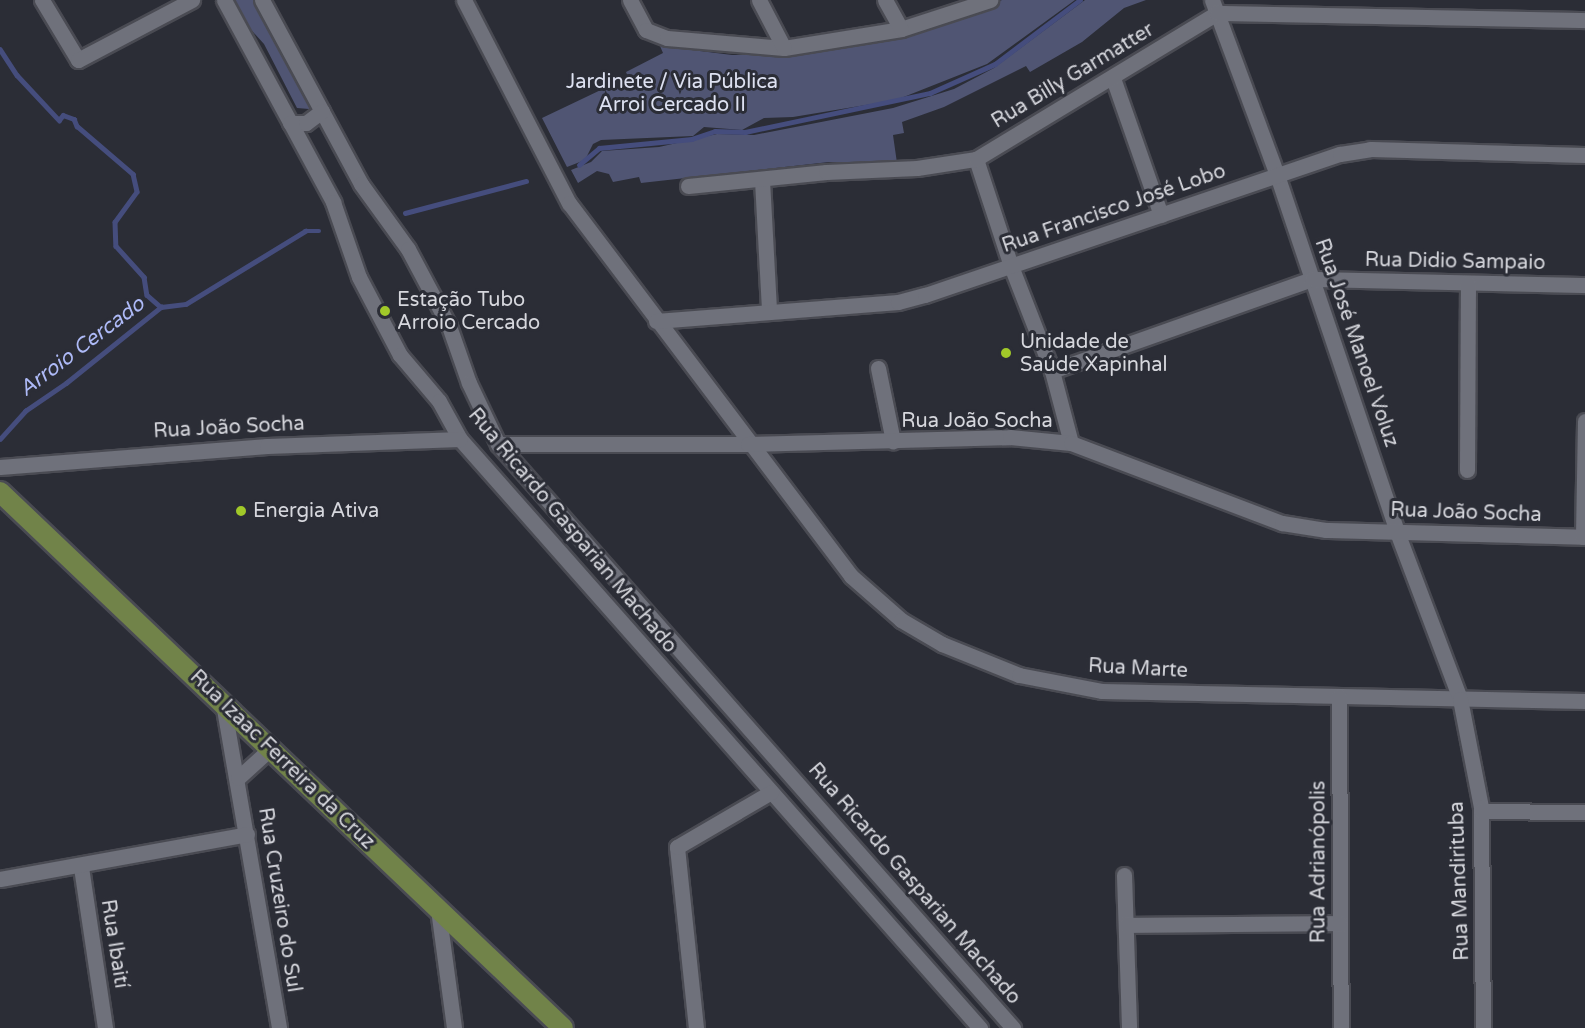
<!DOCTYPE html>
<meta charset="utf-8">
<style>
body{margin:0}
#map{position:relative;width:1585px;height:1028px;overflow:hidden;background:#2b2d36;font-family:"Varela Round",sans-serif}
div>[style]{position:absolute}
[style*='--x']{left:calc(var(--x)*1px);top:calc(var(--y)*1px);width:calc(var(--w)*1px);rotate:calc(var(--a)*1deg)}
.green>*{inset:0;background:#505573}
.stream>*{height:4.5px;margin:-2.25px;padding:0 2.25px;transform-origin:2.25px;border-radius:2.25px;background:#454d7d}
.roads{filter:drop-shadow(2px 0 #4a4b53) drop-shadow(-2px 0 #4a4b53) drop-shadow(0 2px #4a4b53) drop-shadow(0 -2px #4a4b53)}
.minor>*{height:15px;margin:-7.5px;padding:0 7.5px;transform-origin:7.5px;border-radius:7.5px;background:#6f717b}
.major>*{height:20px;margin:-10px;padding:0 10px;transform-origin:10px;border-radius:10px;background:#718349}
.dots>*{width:16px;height:16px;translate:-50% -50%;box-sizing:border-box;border:3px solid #2b2d36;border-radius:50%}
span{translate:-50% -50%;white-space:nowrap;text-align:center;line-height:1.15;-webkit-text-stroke:6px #2b2d36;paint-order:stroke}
.street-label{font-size:20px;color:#d6d7dd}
.park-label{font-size:20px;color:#dde1f1}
.poi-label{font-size:20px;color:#d6d7dd}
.left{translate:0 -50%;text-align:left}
.water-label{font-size:21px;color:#aebaf7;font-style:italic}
</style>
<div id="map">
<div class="green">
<div style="clip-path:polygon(232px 0,254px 0,310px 105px,309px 109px,297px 108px,264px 44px,244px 22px)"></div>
<div style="clip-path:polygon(1002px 0,1075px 0,987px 64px,896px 100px,793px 117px,764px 118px,742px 130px,704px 127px,693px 136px,601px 140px,593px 144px,585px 160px,567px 167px,542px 118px,628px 77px,626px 72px,663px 53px,660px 46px,732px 55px,784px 54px,934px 28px)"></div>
<div style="clip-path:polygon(1085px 0,1146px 0,1124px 8px,1082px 42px,1030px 72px,1026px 66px,944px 107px,902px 122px,904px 133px,893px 135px,897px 163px,829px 162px,641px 183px,639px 177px,613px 182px,609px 174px,597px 171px,578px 183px,571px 170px,591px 162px,602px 151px,659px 147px,717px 134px,754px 135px,893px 108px,954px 89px,994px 68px)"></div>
</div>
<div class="stream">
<div style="--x:0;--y:49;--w:31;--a:57"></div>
<div style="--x:17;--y:75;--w:62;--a:47"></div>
<div style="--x:59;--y:120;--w:6;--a:-51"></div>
<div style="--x:63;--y:115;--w:12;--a:20"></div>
<div style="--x:74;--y:119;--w:8;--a:67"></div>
<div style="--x:77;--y:126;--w:74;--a:40.6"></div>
<div style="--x:133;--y:174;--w:18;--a:77"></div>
<div style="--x:137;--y:192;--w:37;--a:126"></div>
<div style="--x:115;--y:222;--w:24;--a:88"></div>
<div style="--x:116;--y:246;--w:42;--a:47.9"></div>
<div style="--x:144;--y:277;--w:18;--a:81"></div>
<div style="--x:147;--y:295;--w:18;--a:41"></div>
<div style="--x:579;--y:165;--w:26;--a:-40"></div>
<div style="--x:599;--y:148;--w:93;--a:-5.5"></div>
<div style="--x:692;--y:139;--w:24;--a:-19"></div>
<div style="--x:715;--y:131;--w:30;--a:2"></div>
<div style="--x:745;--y:132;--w:189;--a:-11.9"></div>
<div style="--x:930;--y:93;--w:71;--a:-24"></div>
<div style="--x:995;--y:64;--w:106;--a:-37"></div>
<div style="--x:405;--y:213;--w:125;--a:-14.8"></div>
<div style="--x:0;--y:439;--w:38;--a:-48"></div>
<div style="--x:25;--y:411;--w:50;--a:-34.3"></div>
<div style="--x:66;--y:383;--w:122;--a:-38.7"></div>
<div style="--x:161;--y:307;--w:25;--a:-7"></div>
<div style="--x:186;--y:304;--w:140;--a:-31.5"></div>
<div style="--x:305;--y:231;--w:14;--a:0"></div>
</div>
<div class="roads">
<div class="minor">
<div style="--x:42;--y:0;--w:70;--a:59"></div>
<div style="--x:78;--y:60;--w:129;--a:-27.8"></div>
<div style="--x:224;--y:0;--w:230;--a:61.6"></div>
<div style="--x:333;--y:202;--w:79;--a:70.9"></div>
<div style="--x:359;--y:277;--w:88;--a:62.3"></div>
<div style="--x:400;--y:355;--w:60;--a:49.7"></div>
<div style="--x:439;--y:401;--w:43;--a:61.1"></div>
<div style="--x:460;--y:439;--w:786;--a:48.56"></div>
<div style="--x:262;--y:0;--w:209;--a:61.7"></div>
<div style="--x:361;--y:184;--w:80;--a:54.1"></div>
<div style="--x:408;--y:249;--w:87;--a:62"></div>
<div style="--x:449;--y:326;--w:60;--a:70.7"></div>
<div style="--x:469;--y:383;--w:68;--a:64.6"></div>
<div style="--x:498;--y:444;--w:779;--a:48.59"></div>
<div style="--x:464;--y:0;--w:229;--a:62.7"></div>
<div style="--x:569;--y:203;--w:468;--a:52.9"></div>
<div style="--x:851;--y:576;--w:67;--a:41.3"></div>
<div style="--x:901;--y:620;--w:48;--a:30.3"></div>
<div style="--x:942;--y:644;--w:83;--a:21.9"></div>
<div style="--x:1019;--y:675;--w:85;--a:10.9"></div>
<div style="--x:1102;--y:691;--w:483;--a:1.2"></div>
<div style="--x:630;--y:0;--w:34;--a:62"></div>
<div style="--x:646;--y:30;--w:22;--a:21"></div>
<div style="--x:667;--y:38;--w:117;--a:4.9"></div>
<div style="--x:784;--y:48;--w:119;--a:-9.2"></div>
<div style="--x:901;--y:29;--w:94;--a:-18"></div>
<div style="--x:759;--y:0;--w:54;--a:62.5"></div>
<div style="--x:885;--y:0;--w:33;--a:61"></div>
<div style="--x:1212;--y:0;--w:187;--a:69.6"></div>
<div style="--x:1277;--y:175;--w:377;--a:71.4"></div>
<div style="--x:1397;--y:532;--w:178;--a:69.3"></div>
<div style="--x:1460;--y:699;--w:110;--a:79"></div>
<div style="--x:1481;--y:807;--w:221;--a:89.5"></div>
<div style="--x:1113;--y:78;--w:145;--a:70.7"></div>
<div style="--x:290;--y:123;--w:16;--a:0"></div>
<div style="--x:306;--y:123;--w:20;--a:-37"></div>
<div style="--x:976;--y:159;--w:113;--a:71.9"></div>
<div style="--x:1011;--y:266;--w:113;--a:68.7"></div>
<div style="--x:1052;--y:371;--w:74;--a:75.2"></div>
<div style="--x:762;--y:180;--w:130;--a:86.9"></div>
<div style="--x:688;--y:186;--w:139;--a:-5.8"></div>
<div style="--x:826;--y:172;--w:91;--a:-2.5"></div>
<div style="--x:917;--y:168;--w:60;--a:-8.7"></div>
<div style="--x:976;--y:159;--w:282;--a:-31.2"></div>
<div style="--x:1217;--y:13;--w:368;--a:1.1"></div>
<div style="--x:656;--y:321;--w:243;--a:-4.5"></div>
<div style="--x:898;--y:302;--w:28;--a:-15"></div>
<div style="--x:925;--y:295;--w:438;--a:-18.8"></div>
<div style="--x:1340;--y:154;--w:30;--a:-9"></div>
<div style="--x:1370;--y:149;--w:215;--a:1.6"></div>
<div style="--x:878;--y:368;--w:75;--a:78.4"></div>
<div style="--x:1052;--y:371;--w:276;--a:-19.5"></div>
<div style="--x:1312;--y:279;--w:273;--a:1.3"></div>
<div style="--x:498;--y:444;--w:250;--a:0"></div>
<div style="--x:748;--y:444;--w:262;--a:-1.5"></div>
<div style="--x:1010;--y:437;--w:61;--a:5.6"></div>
<div style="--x:1071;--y:443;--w:226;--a:20.8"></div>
<div style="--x:1282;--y:523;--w:45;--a:9"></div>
<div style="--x:1326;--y:530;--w:259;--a:1.5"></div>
<div style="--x:0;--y:467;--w:268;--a:-4.5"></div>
<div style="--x:267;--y:446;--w:193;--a:-2.1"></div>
<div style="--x:1467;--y:470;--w:187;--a:-89.7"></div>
<div style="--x:1583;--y:537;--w:116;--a:-89"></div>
<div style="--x:1339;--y:696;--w:332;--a:89.7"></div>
<div style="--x:223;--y:703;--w:330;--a:80.2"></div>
<div style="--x:238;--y:778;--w:45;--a:-42.3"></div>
<div style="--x:1481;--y:811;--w:104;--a:0.6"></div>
<div style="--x:81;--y:867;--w:163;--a:81.5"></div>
<div style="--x:1124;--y:875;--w:153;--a:88.1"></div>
<div style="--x:0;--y:879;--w:251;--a:-10.3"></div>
<div style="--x:438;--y:909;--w:120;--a:82.3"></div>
<div style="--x:1126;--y:925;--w:214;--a:-0.5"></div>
<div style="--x:696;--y:1028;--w:182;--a:-96"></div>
<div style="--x:677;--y:847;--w:109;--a:-30.3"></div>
</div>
<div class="major">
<div style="--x:0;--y:492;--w:777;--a:43.59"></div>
</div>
</div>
<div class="dots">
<div style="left:385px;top:311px;background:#a1c929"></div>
<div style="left:1006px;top:353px;background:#a1c929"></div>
<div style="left:241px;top:511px;background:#a1c929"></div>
</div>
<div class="street-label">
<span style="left:1073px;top:76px;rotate:-31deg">Rua Billy Garmatter</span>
<span style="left:1114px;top:209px;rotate:-19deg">Rua Francisco José Lobo</span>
<span style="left:1455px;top:262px;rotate:1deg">Rua Didio Sampaio</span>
<span style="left:1356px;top:343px;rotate:71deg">Rua José Manoel Voluz</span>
<span style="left:977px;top:421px">Rua João Socha</span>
<span style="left:229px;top:428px;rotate:-3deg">Rua João Socha</span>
<span style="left:1466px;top:513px;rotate:2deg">Rua João Socha</span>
<span style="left:572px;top:531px;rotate:50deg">Rua Ricardo Gasparian Machado</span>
<span style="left:1138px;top:669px;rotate:3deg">Rua Marte</span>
<span style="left:282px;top:760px;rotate:44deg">Rua Izaac Ferreira da Cruz</span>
<span style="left:1319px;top:862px;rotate:-90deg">Rua Adrianópolis</span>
<span style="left:1460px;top:881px;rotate:-92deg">Rua Mandirituba</span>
<span style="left:914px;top:884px;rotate:49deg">Rua Ricardo Gasparian Machado</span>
<span style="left:279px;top:900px;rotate:81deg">Rua Cruzeiro do Sul</span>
<span style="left:114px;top:944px;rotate:81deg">Rua Ibaití</span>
</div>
<div class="park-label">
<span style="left:672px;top:94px">Jardinete / Via Pública<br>Arroi Cercado II</span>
</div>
<div class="poi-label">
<span class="left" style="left:397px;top:312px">Estação Tubo<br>Arroio Cercado</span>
<span class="left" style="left:1020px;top:354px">Unidade de<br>Saúde Xapinhal</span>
<span class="left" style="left:253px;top:511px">Energia Ativa</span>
</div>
<div class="water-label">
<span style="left:82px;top:347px;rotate:-37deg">Arroio Cercado</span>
</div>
</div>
